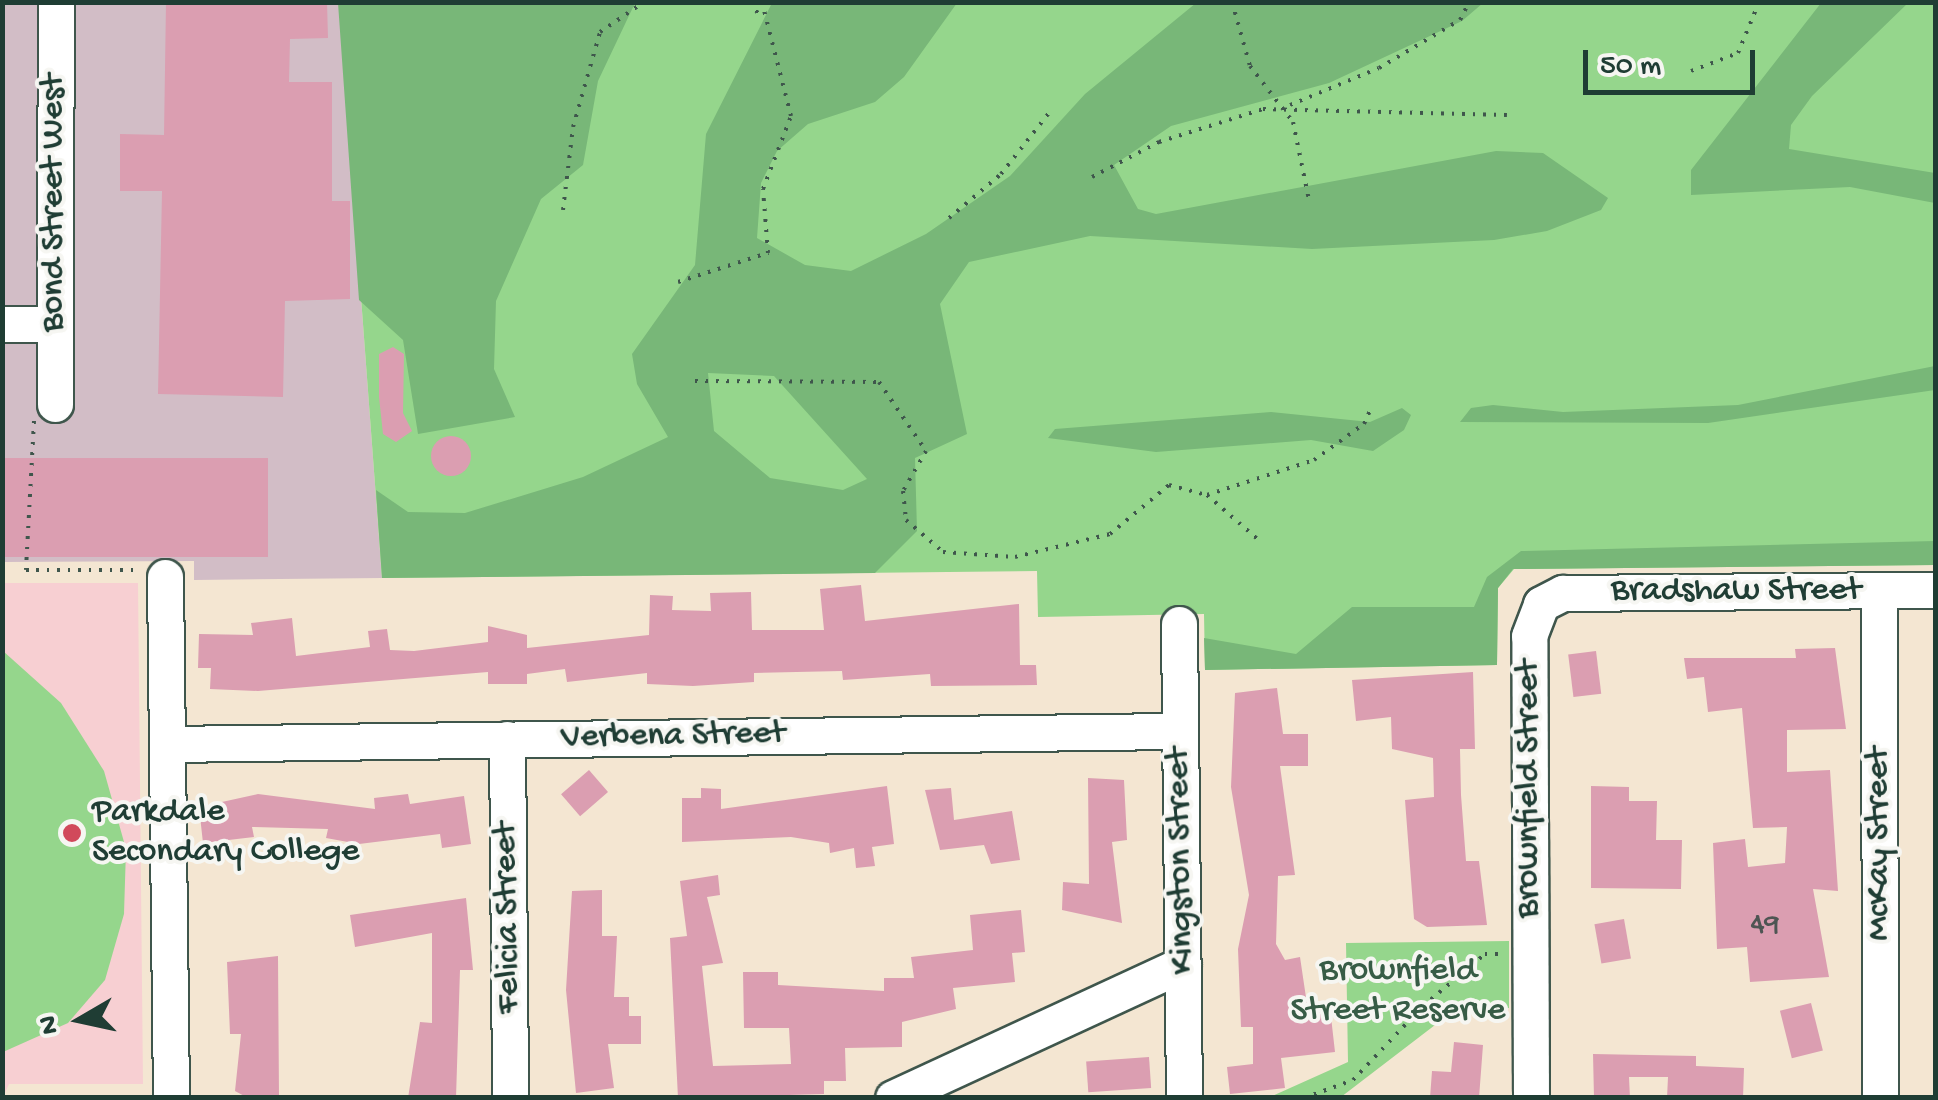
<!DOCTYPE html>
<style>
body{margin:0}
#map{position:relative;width:1938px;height:1100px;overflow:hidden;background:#f4e6d2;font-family:"Gochi Hand",sans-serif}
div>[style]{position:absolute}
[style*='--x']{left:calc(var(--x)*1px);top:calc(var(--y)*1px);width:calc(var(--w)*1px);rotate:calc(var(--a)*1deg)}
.built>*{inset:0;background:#f7cfd2}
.industrial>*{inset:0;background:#d2bdc6}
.green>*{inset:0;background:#95d68c}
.forest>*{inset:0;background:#78b778}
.building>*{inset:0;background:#db9eb1;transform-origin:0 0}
.round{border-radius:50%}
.path>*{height:4px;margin-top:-2px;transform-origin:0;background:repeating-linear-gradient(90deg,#3f564c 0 2.5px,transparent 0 10.5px)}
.roads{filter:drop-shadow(2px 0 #3f564c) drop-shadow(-2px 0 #3f564c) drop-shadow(0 2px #3f564c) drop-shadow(0 -2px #3f564c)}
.minor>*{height:35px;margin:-17.5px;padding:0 17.5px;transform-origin:17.5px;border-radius:17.5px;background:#fff}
.dots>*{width:28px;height:28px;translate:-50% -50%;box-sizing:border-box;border:5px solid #f6f6f2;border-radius:50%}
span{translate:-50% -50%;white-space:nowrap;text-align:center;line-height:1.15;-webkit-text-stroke:8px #f6f6f2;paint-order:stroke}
.number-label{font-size:30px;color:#4e5553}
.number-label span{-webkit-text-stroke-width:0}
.street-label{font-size:35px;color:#1f3d34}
.poi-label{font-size:35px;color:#1f3d34}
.left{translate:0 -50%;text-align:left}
.park-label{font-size:35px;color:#375c46}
.frame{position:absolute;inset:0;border:5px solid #1f3d34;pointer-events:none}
.north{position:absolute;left:30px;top:970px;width:100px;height:100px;-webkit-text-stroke:8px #f6f6f2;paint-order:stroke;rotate:261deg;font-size:28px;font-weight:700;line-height:40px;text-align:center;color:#1f3d34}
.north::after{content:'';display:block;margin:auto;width:35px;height:45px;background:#1f3d34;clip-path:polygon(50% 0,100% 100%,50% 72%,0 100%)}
.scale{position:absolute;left:1583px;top:50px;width:172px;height:45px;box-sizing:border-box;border:5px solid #1f3d34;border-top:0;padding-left:12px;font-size:30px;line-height:35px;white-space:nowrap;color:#1f3d34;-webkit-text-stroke:8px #f6f6f2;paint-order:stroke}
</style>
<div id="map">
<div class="built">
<div style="clip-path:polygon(2px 583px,138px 583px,143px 1084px,9px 1084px,3px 1097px)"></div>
</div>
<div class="industrial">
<div style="clip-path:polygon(2px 3px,339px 3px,382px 578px,194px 580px,194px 561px,3px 562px)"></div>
</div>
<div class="green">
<div style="clip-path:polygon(339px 3px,1935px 3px,1935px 565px,1514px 569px,1498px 588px,1497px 665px,1205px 670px,1204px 614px,1038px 617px,1037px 571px,382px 578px)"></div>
<div style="clip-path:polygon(3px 651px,61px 703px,104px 771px,126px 849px,124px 914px,105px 980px,68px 1023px,3px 1052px)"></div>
<div style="clip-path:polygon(1509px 941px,1509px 1008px,1452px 1012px,1341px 1097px,1270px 1097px,1348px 1062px,1346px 943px)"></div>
</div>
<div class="forest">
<div style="clip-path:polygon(338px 3px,635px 3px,598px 81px,583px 165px,541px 199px,496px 301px,494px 369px,515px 417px,418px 434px,403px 340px,359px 300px)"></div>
<div style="clip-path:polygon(evenodd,772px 3px,957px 3px,904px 77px,875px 102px,808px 124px,777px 151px,761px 183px,757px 238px,805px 265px,851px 271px,926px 234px,1010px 176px,1085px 94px,1196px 3px,1483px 3px,1462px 21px,1329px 83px,1171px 126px,1114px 165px,1138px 209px,1156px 214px,1496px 151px,1543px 153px,1608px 198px,1601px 210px,1547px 231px,1494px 240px,1312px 249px,1090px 236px,969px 262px,940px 304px,967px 434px,915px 458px,917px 531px,875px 573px,382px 578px,376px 490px,408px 512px,465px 513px,583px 477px,668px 437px,637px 384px,632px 354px,695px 265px,706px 134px,772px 3px,708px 373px,774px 376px,867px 479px,843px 490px,770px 478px,714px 431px,708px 373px)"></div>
<div style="clip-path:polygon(1821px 3px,1908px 3px,1812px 96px,1791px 125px,1789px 149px,1935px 173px,1935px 203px,1850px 187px,1691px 195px,1691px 170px)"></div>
<div style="clip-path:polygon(1935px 366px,1935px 390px,1708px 423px,1460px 422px,1471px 408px,1493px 405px,1563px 412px,1738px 405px)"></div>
<div style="clip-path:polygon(1402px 408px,1411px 415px,1404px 430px,1373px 451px,1311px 440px,1156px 452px,1048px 438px,1055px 429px,1271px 412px,1370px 422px)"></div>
<div style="clip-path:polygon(1935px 541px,1935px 565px,1513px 569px,1498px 588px,1497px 665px,1205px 670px,1204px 638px,1296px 654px,1352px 607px,1474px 607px,1487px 577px,1521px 551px)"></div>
</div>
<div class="building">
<div style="clip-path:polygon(166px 2px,327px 2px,328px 38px,290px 39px,289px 82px,332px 82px,332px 201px,350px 201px,350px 299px,285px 301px,283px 397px,158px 394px,162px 191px,120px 191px,120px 134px,164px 135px)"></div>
<div style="clip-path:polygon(393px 347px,404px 354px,403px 413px,412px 431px,396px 442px,383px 434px,379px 397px,379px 354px)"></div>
<div class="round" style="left:431px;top:436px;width:40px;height:40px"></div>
<div style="left:2px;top:458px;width:266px;height:99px"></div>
<div style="clip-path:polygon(861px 585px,865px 621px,1019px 604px,1020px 665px,1036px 665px,1037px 685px,931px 686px,930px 674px,843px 680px,842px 671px,754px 673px,754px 682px,693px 686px,647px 684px,647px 673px,567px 682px,565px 669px,527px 674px,527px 684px,488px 684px,488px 672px,258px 691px,210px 689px,211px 668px,198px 668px,199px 634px,253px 635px,251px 623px,292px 618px,296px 656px,370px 647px,368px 631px,387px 629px,390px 650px,414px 651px,488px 642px,488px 626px,527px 635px,527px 648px,649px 635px,650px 595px,673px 596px,672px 610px,711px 611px,710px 593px,751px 592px,752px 630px,824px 630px,820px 589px)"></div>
<div style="clip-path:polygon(1835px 648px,1846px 729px,1787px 730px,1787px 772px,1830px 770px,1838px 891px,1813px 889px,1829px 977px,1750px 982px,1747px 947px,1717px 949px,1713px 843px,1745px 839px,1748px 867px,1785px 863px,1787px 827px,1753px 828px,1742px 708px,1708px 712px,1704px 677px,1687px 679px,1684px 658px,1796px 658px,1795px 649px)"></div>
<div style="left:1596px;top:651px;width:43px;height:28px;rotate:83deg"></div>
<div style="clip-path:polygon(1473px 672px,1475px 749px,1460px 749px,1461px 795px,1466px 861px,1479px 861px,1487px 925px,1427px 927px,1414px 919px,1405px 800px,1434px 797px,1433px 758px,1392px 749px,1391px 717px,1356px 721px,1352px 680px)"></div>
<div style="clip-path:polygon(1277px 688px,1283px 734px,1308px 734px,1308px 766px,1280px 766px,1295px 875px,1278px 876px,1276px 944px,1285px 960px,1300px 957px,1308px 1011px,1330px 1008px,1335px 1052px,1281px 1058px,1285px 1088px,1230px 1094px,1227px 1067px,1253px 1064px,1253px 1027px,1241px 1027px,1238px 949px,1249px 895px,1231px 787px,1235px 693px)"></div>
<div style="left:589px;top:770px;width:29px;height:37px;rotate:49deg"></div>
<div style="clip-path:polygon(1088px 778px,1124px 780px,1127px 840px,1112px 842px,1122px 923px,1062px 910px,1063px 882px,1089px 884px)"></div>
<div style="clip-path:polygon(887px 786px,894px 844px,872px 847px,875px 866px,856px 868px,854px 848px,830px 853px,829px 843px,791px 837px,682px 842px,682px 798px,701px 798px,701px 788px,721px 789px,721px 809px)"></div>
<div style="clip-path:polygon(1591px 786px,1629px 787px,1629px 801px,1657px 801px,1656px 840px,1682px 840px,1681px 889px,1591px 888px)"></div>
<div style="clip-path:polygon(951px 788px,954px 820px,1012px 811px,1020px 860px,991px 864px,984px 845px,940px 850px,925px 790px)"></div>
<div style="clip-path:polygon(258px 794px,375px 809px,374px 798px,408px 794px,410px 804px,464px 796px,471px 844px,442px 848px,440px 834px,359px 844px,326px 838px,328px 829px,252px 827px,254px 837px,203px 843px,199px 807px)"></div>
<div style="clip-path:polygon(718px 875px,720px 895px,707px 897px,723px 963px,702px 966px,713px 1066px,791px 1064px,789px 1028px,744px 1028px,743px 972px,778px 972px,778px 985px,884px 991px,884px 978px,914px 978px,911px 957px,973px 950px,970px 915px,1021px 910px,1025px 952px,1012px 953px,1015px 982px,953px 988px,956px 1009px,902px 1022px,902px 1047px,845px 1048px,846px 1081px,824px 1081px,824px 1094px,678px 1098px,670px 938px,687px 936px,680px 881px)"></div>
<div style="clip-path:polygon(602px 890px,602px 936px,617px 936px,614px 997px,629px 997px,629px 1016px,641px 1016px,641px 1044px,608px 1044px,614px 1088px,576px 1093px,566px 990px,572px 891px)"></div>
<div style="clip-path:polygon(466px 898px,473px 970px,460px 970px,456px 1098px,408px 1098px,420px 1022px,432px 1023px,432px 933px,355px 947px,350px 915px)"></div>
<div style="left:1624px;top:919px;width:40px;height:30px;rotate:80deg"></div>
<div style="clip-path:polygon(278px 956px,279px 1098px,248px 1098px,235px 1091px,241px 1034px,230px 1034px,227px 962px)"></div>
<div style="left:1811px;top:1003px;width:49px;height:32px;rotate:76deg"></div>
<div style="clip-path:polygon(1454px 1042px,1483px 1045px,1479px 1098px,1430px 1098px,1432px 1071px,1451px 1072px)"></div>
<div style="clip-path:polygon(1593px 1054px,1696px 1056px,1696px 1066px,1744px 1068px,1743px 1098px,1667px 1098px,1668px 1077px,1629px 1077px,1630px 1098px,1594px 1098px)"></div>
<div style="left:1149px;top:1057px;width:31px;height:63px;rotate:86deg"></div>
</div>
<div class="path">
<div style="--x:750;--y:2;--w:16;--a:55"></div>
<div style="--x:1232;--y:2;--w:66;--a:74.3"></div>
<div style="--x:1250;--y:66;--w:71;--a:52.5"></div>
<div style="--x:1293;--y:122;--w:80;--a:78.4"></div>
<div style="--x:1691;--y:71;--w:50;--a:-21"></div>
<div style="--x:1738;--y:53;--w:55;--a:-67.6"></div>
<div style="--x:1290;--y:105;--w:96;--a:-22.6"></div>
<div style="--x:1379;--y:68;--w:94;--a:-30.7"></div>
<div style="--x:1460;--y:20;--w:20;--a:-63"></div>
<div style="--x:1092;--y:177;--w:76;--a:-27.6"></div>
<div style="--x:1159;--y:142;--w:109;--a:-17.6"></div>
<div style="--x:1263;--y:109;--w:244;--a:1.4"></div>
<div style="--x:563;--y:210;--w:84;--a:-83.1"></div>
<div style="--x:573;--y:127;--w:99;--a:-74.1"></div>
<div style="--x:600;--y:32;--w:53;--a:-34.3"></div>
<div style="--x:949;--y:218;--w:68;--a:-40.2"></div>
<div style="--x:1001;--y:174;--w:83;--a:-51.9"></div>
<div style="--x:678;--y:282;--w:95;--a:-17.9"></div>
<div style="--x:768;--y:253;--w:64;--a:-94.5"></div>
<div style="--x:763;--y:189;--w:78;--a:-69"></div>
<div style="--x:791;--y:116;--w:118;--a:-104.3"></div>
<div style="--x:695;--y:381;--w:184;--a:0.3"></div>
<div style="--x:879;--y:382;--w:83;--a:55.7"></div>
<div style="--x:926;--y:451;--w:46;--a:119.9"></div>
<div style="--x:903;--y:491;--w:29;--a:84"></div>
<div style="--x:906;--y:520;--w:49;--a:40.9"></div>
<div style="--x:943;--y:552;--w:72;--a:4"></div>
<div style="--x:1015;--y:557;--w:98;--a:-13.6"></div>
<div style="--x:1110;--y:534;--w:77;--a:-39.7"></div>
<div style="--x:1169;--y:485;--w:39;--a:15"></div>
<div style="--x:1207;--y:495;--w:73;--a:41.1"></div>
<div style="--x:34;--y:421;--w:149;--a:93.1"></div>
<div style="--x:26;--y:570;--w:113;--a:0"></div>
<div style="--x:1207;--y:495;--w:113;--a:-18.1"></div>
<div style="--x:1314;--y:460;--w:62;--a:-35.8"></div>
<div style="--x:1364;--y:424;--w:20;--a:-66"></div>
<div style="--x:1304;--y:1098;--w:52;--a:-20.2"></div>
<div style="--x:1353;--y:1080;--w:102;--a:-46.6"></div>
<div style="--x:1423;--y:1006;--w:81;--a:-40"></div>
<div style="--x:1485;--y:954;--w:16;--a:0"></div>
</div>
<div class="roads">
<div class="minor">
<div style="--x:2;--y:324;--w:51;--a:0"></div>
<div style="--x:55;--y:404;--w:402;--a:-89.9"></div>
<div style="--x:165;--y:577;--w:521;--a:89.34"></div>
<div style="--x:1879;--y:591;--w:507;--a:89.89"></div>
<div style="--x:1179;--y:624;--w:474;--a:89.4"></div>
<div style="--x:507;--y:739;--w:359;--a:89.5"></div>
<div style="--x:167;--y:744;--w:1013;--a:-0.74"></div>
<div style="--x:893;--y:1098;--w:319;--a:-24.8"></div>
<div style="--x:1531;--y:1098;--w:462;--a:-90.2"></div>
<div style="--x:1529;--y:636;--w:34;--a:-69"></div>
<div style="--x:1541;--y:604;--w:25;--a:-27"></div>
<div style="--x:1563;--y:593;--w:373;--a:-0.5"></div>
</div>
</div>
<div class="dots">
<div style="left:72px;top:833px;background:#d1495b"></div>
</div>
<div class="number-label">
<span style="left:1765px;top:926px">49</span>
</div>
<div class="street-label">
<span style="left:55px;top:203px;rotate:-90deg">Bond Street West</span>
<span style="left:1736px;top:592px">Bradshaw Street</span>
<span style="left:673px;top:737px;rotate:-1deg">Verbena Street</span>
<span style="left:1530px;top:789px;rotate:-90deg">Brownfield Street</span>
<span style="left:1880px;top:844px;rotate:-90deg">McKay Street</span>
<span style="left:1182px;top:861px;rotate:-91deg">Kingston Street</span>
<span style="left:509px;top:918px;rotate:-91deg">Felicia Street</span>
</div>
<div class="poi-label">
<span class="left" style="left:92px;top:833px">Parkdale<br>Secondary College</span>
</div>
<div class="park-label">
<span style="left:1398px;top:992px">Brownfield<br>Street Reserve</span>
</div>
<div class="frame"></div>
<div class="north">N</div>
<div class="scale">50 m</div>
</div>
